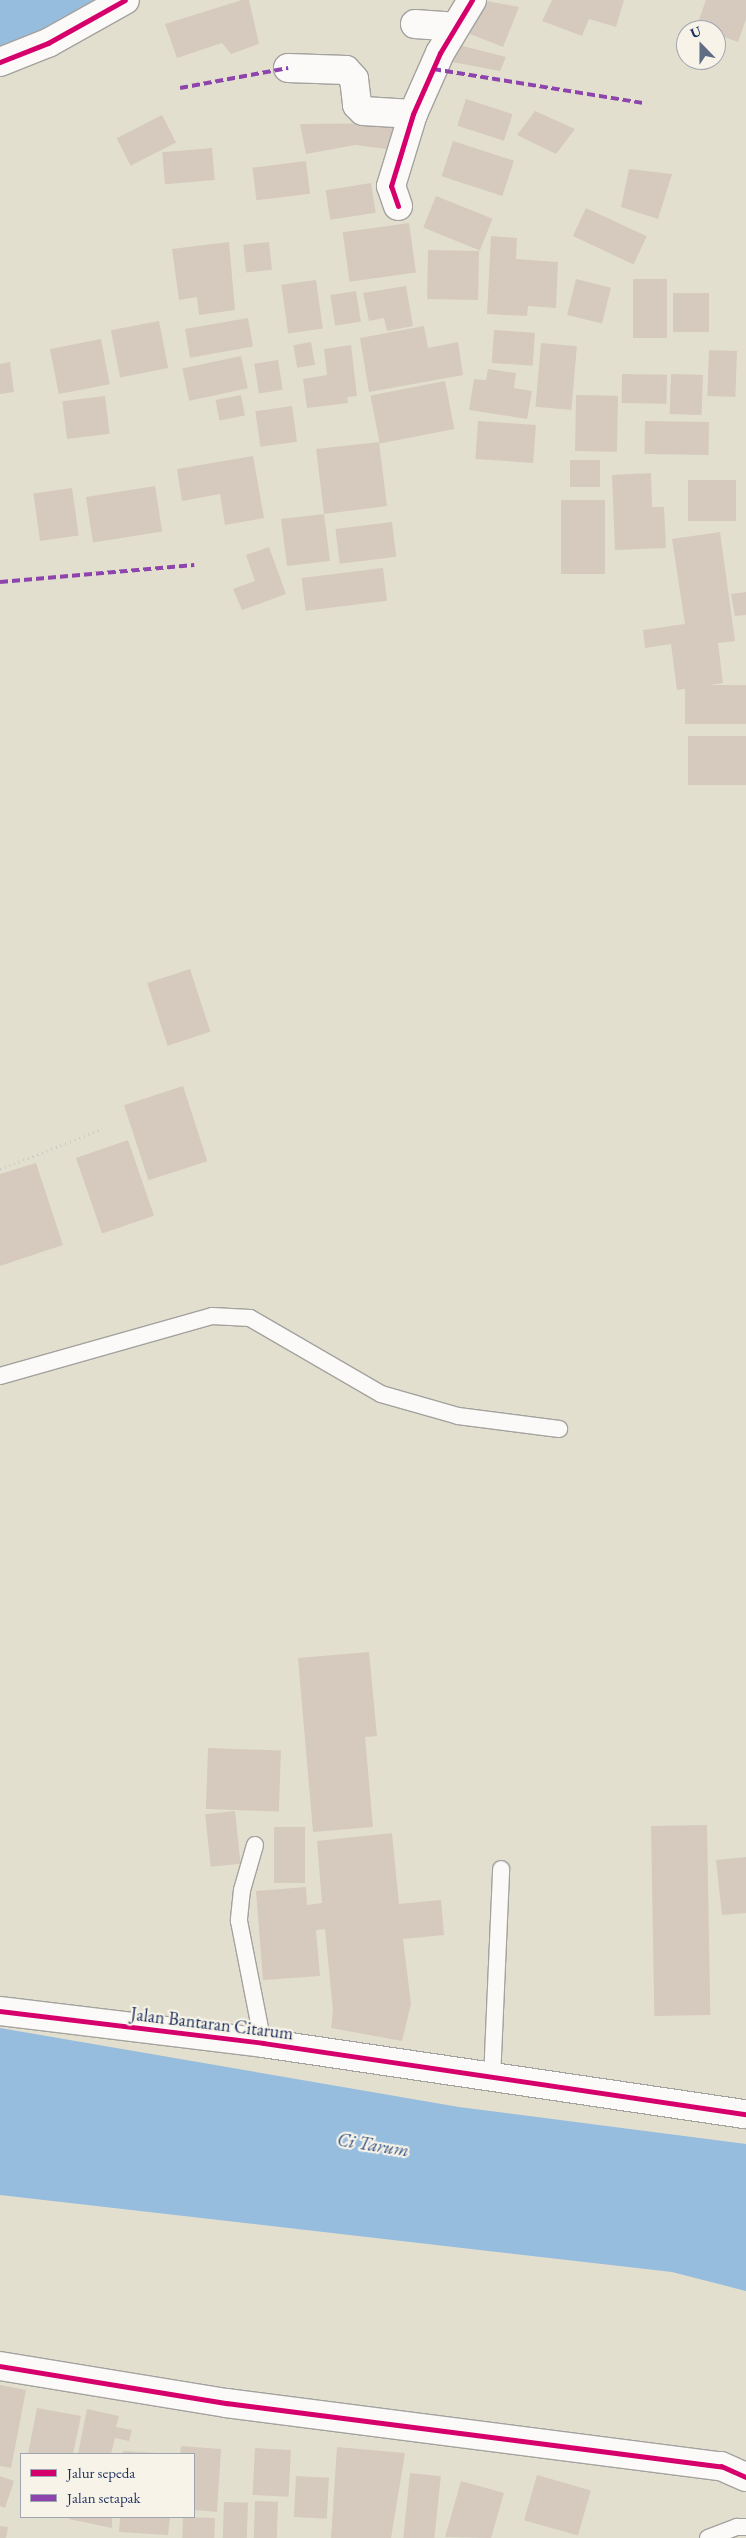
<!DOCTYPE html>
<style>
body{margin:0}
#map{position:relative;width:746px;height:2538px;overflow:hidden;background:#e3dfce;font-family:"EB Garamond",serif}
div>[style]{position:absolute}
[style*='--x']{left:calc(var(--x)*1px);top:calc(var(--y)*1px);width:calc(var(--w)*1px);rotate:calc(var(--a)*1deg)}
.water>*{inset:0;background:#97bdde}
.building>*{inset:0;background:#d6c9be;transform-origin:0 0}
.path>*{height:3px;margin-top:-1.5px;transform-origin:0;background:repeating-linear-gradient(90deg,#cacaca 0 1px,transparent 0 5px)}
.roads{filter:drop-shadow(1px 0 #a3a29f) drop-shadow(-1px 0 #a3a29f) drop-shadow(0 1px #a3a29f) drop-shadow(0 -1px #a3a29f)}
.lane>*{height:16px;margin:-8px;padding:0 8px;transform-origin:8px;border-radius:8px;background:#fbfaf8}
.street>*{height:28px;margin:-14px;padding:0 14px;transform-origin:14px;border-radius:14px;background:#fbfaf8}
.quiet>*{height:4px;margin-top:-2px;transform-origin:0;background:repeating-linear-gradient(90deg,#8e44ad 0 8px,transparent 0 12px)}
.cycleway>*{height:5px;margin:-2.5px;padding:0 2.5px;transform-origin:2.5px;border-radius:2.5px;background:#d6006c}
span{translate:-50% -50%;white-space:nowrap;text-align:center;line-height:1.15;-webkit-text-stroke:4.5px #f7f3e8;paint-order:stroke}
.street-label{font-size:18px;color:#1b2f5e}
.water-label{font-size:19px;color:#365586;font-style:italic}
.legend{position:absolute;left:20px;top:2453px;width:175px;height:65px;box-sizing:border-box;background:#f7f3e8;border:1px solid #9fa5b1;margin:0;padding:6px 9px;list-style:none;font-size:15px;color:#1b2f5e}
.legend li{display:flex;align-items:center;gap:10px;height:25px}
.legend b{width:25px;border:1px solid #9fa5b1}
.north{position:absolute;left:676px;top:20px;width:50px;height:50px;box-sizing:border-box;background:#f7f3e8;border:1px solid #9fa5b1;border-radius:50%;rotate:338deg;font-size:14px;font-weight:700;line-height:20px;text-align:center;color:#1b2f5e}
.north::after{content:'';display:block;margin:auto;width:18px;height:22px;background:#616d85;clip-path:polygon(50% 0,100% 100%,50% 72%,0 100%)}
</style>
<div id="map">
<div class="water">
<div style="clip-path:polygon(0 0,104px 0,41px 33px,0 47px)"></div>
<div style="clip-path:polygon(0 2028px,459px 2107px,746px 2144px,746px 2291px,672px 2272px,0 2195px)"></div>
</div>
<div class="building">
<div style="clip-path:polygon(242px 0,249px 0,259px 44px,231px 54px,222px 43px,177px 58px,165px 24px)"></div>
<div style="clip-path:polygon(481px 0,519px 7px,503px 47px,455px 28px)"></div>
<div style="clip-path:polygon(552px 0,624px 0,616px 27px,589px 19px,582px 36px,542px 21px)"></div>
<div style="clip-path:polygon(706px 0,746px 0,746px 19px,738px 42px,716px 34px,716px 30px,696px 28px)"></div>
<div style="clip-path:polygon(459px 45px,506px 57px,500px 71px,447px 61px)"></div>
<div style="left:466px;top:99px;width:49px;height:28px;rotate:18deg"></div>
<div style="clip-path:polygon(535px 111px,575px 129px,556px 154px,517px 135px)"></div>
<div style="left:162px;top:115px;width:31px;height:51px;rotate:63deg"></div>
<div style="clip-path:polygon(401px 123px,402px 151px,355px 145px,306px 154px,300px 124px)"></div>
<div style="left:453px;top:141px;width:64px;height:37px;rotate:18deg"></div>
<div style="left:212px;top:148px;width:32px;height:50px;rotate:85deg"></div>
<div style="left:306px;top:161px;width:33px;height:54px;rotate:83deg"></div>
<div style="clip-path:polygon(629px 169px,672px 174px,658px 219px,621px 207px)"></div>
<div style="left:371px;top:183px;width:30px;height:46px;rotate:81deg"></div>
<div style="left:436px;top:196px;width:61px;height:34px;rotate:22deg"></div>
<div style="left:586px;top:208px;width:67px;height:31px;rotate:25deg"></div>
<div style="left:409px;top:223px;width:50px;height:67px;rotate:82deg"></div>
<div style="clip-path:polygon(491px 236px,517px 238px,516px 259px,558px 262px,556px 308px,528px 306px,527px 316px,487px 314px)"></div>
<div style="clip-path:polygon(229px 242px,235px 310px,199px 315px,197px 297px,179px 300px,172px 249px)"></div>
<div style="left:269px;top:242px;width:28px;height:26px;rotate:84deg"></div>
<div style="left:428px;top:250px;width:51px;height:49px;rotate:1deg"></div>
<div style="left:576px;top:279px;width:36px;height:37px;rotate:14deg"></div>
<div style="left:633px;top:279px;width:34px;height:59px"></div>
<div style="left:316px;top:280px;width:49px;height:35px;rotate:82deg"></div>
<div style="clip-path:polygon(406px 286px,413px 326px,387px 331px,384px 318px,369px 321px,363px 293px)"></div>
<div style="left:356px;top:291px;width:31px;height:26px;rotate:81deg"></div>
<div style="left:673px;top:293px;width:36px;height:39px"></div>
<div style="left:248px;top:318px;width:29px;height:64px;rotate:80deg"></div>
<div style="left:159px;top:321px;width:48px;height:49px;rotate:79deg"></div>
<div style="clip-path:polygon(424px 326px,428px 348px,458px 342px,463px 375px,369px 392px,360px 338px)"></div>
<div style="left:494px;top:330px;width:41px;height:33px;rotate:4deg"></div>
<div style="left:101px;top:339px;width:46px;height:52px;rotate:79deg"></div>
<div style="left:311px;top:342px;width:23px;height:18px;rotate:80deg"></div>
<div style="left:541px;top:343px;width:36px;height:64px;rotate:5deg"></div>
<div style="clip-path:polygon(351px 345px,357px 396px,347px 397px,348px 403px,307px 408px,303px 379px,327px 375px,324px 349px)"></div>
<div style="left:709px;top:350px;width:28px;height:46px;rotate:2deg"></div>
<div style="left:241px;top:356px;width:33px;height:60px;rotate:78deg"></div>
<div style="left:278px;top:360px;width:30px;height:24px;rotate:81deg"></div>
<div style="clip-path:polygon(10px 362px,14px 392px,0 394px,0 364px)"></div>
<div style="clip-path:polygon(488px 369px,516px 373px,514px 388px,532px 391px,527px 419px,469px 410px,474px 379px,486px 380px)"></div>
<div style="left:622px;top:374px;width:45px;height:29px;rotate:1deg"></div>
<div style="left:671px;top:374px;width:32px;height:40px;rotate:2deg"></div>
<div style="left:445px;top:381px;width:49px;height:76px;rotate:79deg"></div>
<div style="left:241px;top:395px;width:21px;height:26px;rotate:79deg"></div>
<div style="left:576px;top:395px;width:42px;height:56px;rotate:1deg"></div>
<div style="left:105px;top:396px;width:38px;height:43px;rotate:83deg"></div>
<div style="left:292px;top:406px;width:36px;height:37px;rotate:82deg"></div>
<div style="left:478px;top:421px;width:58px;height:38px;rotate:4deg"></div>
<div style="left:645px;top:421px;width:64px;height:33px;rotate:1deg"></div>
<div style="clip-path:polygon(379px 442px,387px 506px,324px 514px,330px 561px,287px 566px,281px 519px,324px 514px,316px 449px)"></div>
<div style="clip-path:polygon(253px 456px,264px 518px,225px 525px,220px 494px,182px 501px,177px 469px)"></div>
<div style="left:570px;top:460px;width:30px;height:27px"></div>
<div style="clip-path:polygon(651px 473px,652px 507px,664px 507px,666px 548px,615px 550px,612px 475px)"></div>
<div style="left:688px;top:480px;width:48px;height:41px"></div>
<div style="left:155px;top:486px;width:46px;height:70px;rotate:81deg"></div>
<div style="left:72px;top:488px;width:48px;height:39px;rotate:82deg"></div>
<div style="left:561px;top:500px;width:44px;height:74px"></div>
<div style="left:392px;top:522px;width:35px;height:57px;rotate:83deg"></div>
<div style="clip-path:polygon(720px 532px,735px 641px,718px 643px,723px 683px,677px 690px,671px 644px,645px 648px,643px 630px,685px 624px,672px 539px)"></div>
<div style="clip-path:polygon(269px 547px,286px 594px,242px 610px,233px 589px,255px 581px,246px 555px)"></div>
<div style="left:383px;top:568px;width:33px;height:82px;rotate:83deg"></div>
<div style="clip-path:polygon(746px 592px,746px 615px,735px 616px,731px 594px)"></div>
<div style="left:746px;top:685px;width:39px;height:61px;rotate:90deg"></div>
<div style="left:746px;top:736px;width:49px;height:58px;rotate:90deg"></div>
<div style="left:190px;top:969px;width:66px;height:45px;rotate:72deg"></div>
<div style="left:183px;top:1086px;width:79px;height:62px;rotate:72deg"></div>
<div style="left:128px;top:1140px;width:80px;height:55px;rotate:71deg"></div>
<div style="clip-path:polygon(36px 1163px,63px 1245px,0 1266px,0 1174px)"></div>
<div style="clip-path:polygon(369px 1652px,377px 1736px,365px 1737px,373px 1827px,313px 1832px,298px 1658px)"></div>
<div style="left:208px;top:1748px;width:73px;height:61px;rotate:2deg"></div>
<div style="left:235px;top:1811px;width:53px;height:30px;rotate:84deg"></div>
<div style="left:707px;top:1825px;width:190px;height:56px;rotate:89deg"></div>
<div style="left:305px;top:1827px;width:56px;height:31px;rotate:90deg"></div>
<div style="clip-path:polygon(392px 1833px,399px 1904px,441px 1900px,444px 1935px,403px 1939px,411px 2004px,402px 2041px,331px 2028px,333px 2011px,325px 1929px,316px 1930px,320px 1976px,263px 1980px,256px 1891px,306px 1887px,307px 1905px,322px 1903px,317px 1841px)"></div>
<div style="clip-path:polygon(746px 1857px,746px 1913px,722px 1915px,716px 1860px)"></div>
<div style="clip-path:polygon(0 2385px,26px 2390px,11px 2468px,0 2466px)"></div>
<div style="clip-path:polygon(37px 2408px,81px 2416px,73px 2454px,28px 2454px)"></div>
<div style="clip-path:polygon(87px 2409px,119px 2416px,116px 2427px,132px 2430px,129px 2441px,115px 2438px,111px 2454px,78px 2454px)"></div>
<div style="clip-path:polygon(181px 2446px,221px 2449px,217px 2512px,194px 2510px,194px 2454px,180px 2454px)"></div>
<div style="clip-path:polygon(337px 2447px,405px 2453px,391px 2538px,331px 2538px)"></div>
<div style="left:255px;top:2448px;width:36px;height:47px;rotate:3deg"></div>
<div style="clip-path:polygon(123px 2451px,159px 2453px,159px 2454px,123px 2454px)"></div>
<div style="left:410px;top:2473px;width:31px;height:65px;rotate:6deg"></div>
<div style="left:537px;top:2475px;width:56px;height:47px;rotate:16deg"></div>
<div style="clip-path:polygon(0 2476px,14px 2481px,5px 2508px,0 2506px)"></div>
<div style="left:296px;top:2476px;width:33px;height:41px;rotate:3deg"></div>
<div style="clip-path:polygon(461px 2481px,504px 2493px,491px 2538px,445px 2537px)"></div>
<div style="left:255px;top:2501px;width:23px;height:37px;rotate:2deg"></div>
<div style="left:224px;top:2502px;width:24px;height:36px;rotate:2deg"></div>
<div style="clip-path:polygon(69px 2517px,112px 2517px,112px 2528px,69px 2519px)"></div>
<div style="clip-path:polygon(120px 2517px,170px 2517px,168px 2535px,119px 2532px)"></div>
<div style="left:183px;top:2517px;width:32px;height:21px;rotate:2deg"></div>
<div style="clip-path:polygon(0 2526px,8px 2527px,6px 2538px,0 2538px)"></div>
</div>
<div class="path">
<div style="--x:0;--y:1169;--w:110;--a:-21.4"></div>
</div>
<div class="roads">
<div class="lane">
<div style="--x:0;--y:1376;--w:220;--a:-15.8"></div>
<div style="--x:212;--y:1316;--w:38;--a:3"></div>
<div style="--x:250;--y:1318;--w:151;--a:30.1"></div>
<div style="--x:381;--y:1394;--w:80;--a:15.9"></div>
<div style="--x:458;--y:1416;--w:102;--a:7.3"></div>
<div style="--x:255;--y:1845;--w:47;--a:106.1"></div>
<div style="--x:242;--y:1890;--w:31;--a:96"></div>
<div style="--x:239;--y:1921;--w:124;--a:78.9"></div>
<div style="--x:492;--y:2079;--w:210;--a:-87.5"></div>
<div style="--x:708;--y:2538;--w:31;--a:-21"></div>
<div style="--x:737;--y:2527;--w:9;--a:0"></div>
</div>
<div class="street">
<div style="--x:415;--y:24;--w:39;--a:4"></div>
<div style="--x:0;--y:62;--w:52;--a:-21.6"></div>
<div style="--x:48;--y:43;--w:88;--a:-29.2"></div>
<div style="--x:288;--y:68;--w:58;--a:2"></div>
<div style="--x:346;--y:70;--w:12;--a:48"></div>
<div style="--x:354;--y:79;--w:26;--a:83"></div>
<div style="--x:357;--y:105;--w:8;--a:45"></div>
<div style="--x:363;--y:111;--w:50;--a:3.4"></div>
<div style="--x:398;--y:206;--w:21;--a:-109"></div>
<div style="--x:391;--y:186;--w:75;--a:-73"></div>
<div style="--x:413;--y:114;--w:67;--a:-66.1"></div>
<div style="--x:440;--y:53;--w:62;--a:-58.9"></div>
<div style="--x:0;--y:2011;--w:265;--a:6.9"></div>
<div style="--x:263;--y:2043;--w:488;--a:8.4"></div>
<div style="--x:0;--y:2366;--w:229;--a:9.3"></div>
<div style="--x:226;--y:2403;--w:499;--a:7.3"></div>
<div style="--x:721;--y:2466;--w:27;--a:24"></div>
</div>
</div>
<div class="quiet">
<div style="--x:433;--y:69;--w:212;--a:9.2"></div>
<div style="--x:180;--y:88;--w:110;--a:-10.5"></div>
<div style="--x:0;--y:582;--w:195;--a:-5"></div>
</div>
<div class="cycleway">
<div style="--x:0;--y:62;--w:52;--a:-21.6"></div>
<div style="--x:48;--y:43;--w:88;--a:-29.2"></div>
<div style="--x:398;--y:206;--w:21;--a:-109"></div>
<div style="--x:391;--y:186;--w:75;--a:-73"></div>
<div style="--x:413;--y:114;--w:67;--a:-66.1"></div>
<div style="--x:440;--y:53;--w:62;--a:-58.9"></div>
<div style="--x:0;--y:2011;--w:265;--a:6.9"></div>
<div style="--x:263;--y:2043;--w:488;--a:8.4"></div>
<div style="--x:0;--y:2366;--w:229;--a:9.3"></div>
<div style="--x:226;--y:2403;--w:499;--a:7.3"></div>
<div style="--x:721;--y:2466;--w:27;--a:24"></div>
</div>
<div class="street-label">
<span style="left:212px;top:2024px;rotate:7deg">Jalan Bantaran Citarum</span>
</div>
<div class="water-label">
<span style="left:373px;top:2145px;rotate:9deg">Ci Tarum</span>
</div>
<ul class="legend">
<li><b style="height:6px;background:#d6006c"></b>Jalur sepeda</li>
<li><b style="height:6px;background:#8e44ad"></b>Jalan setapak</li>
</ul>
<div class="north">U</div>
</div>
